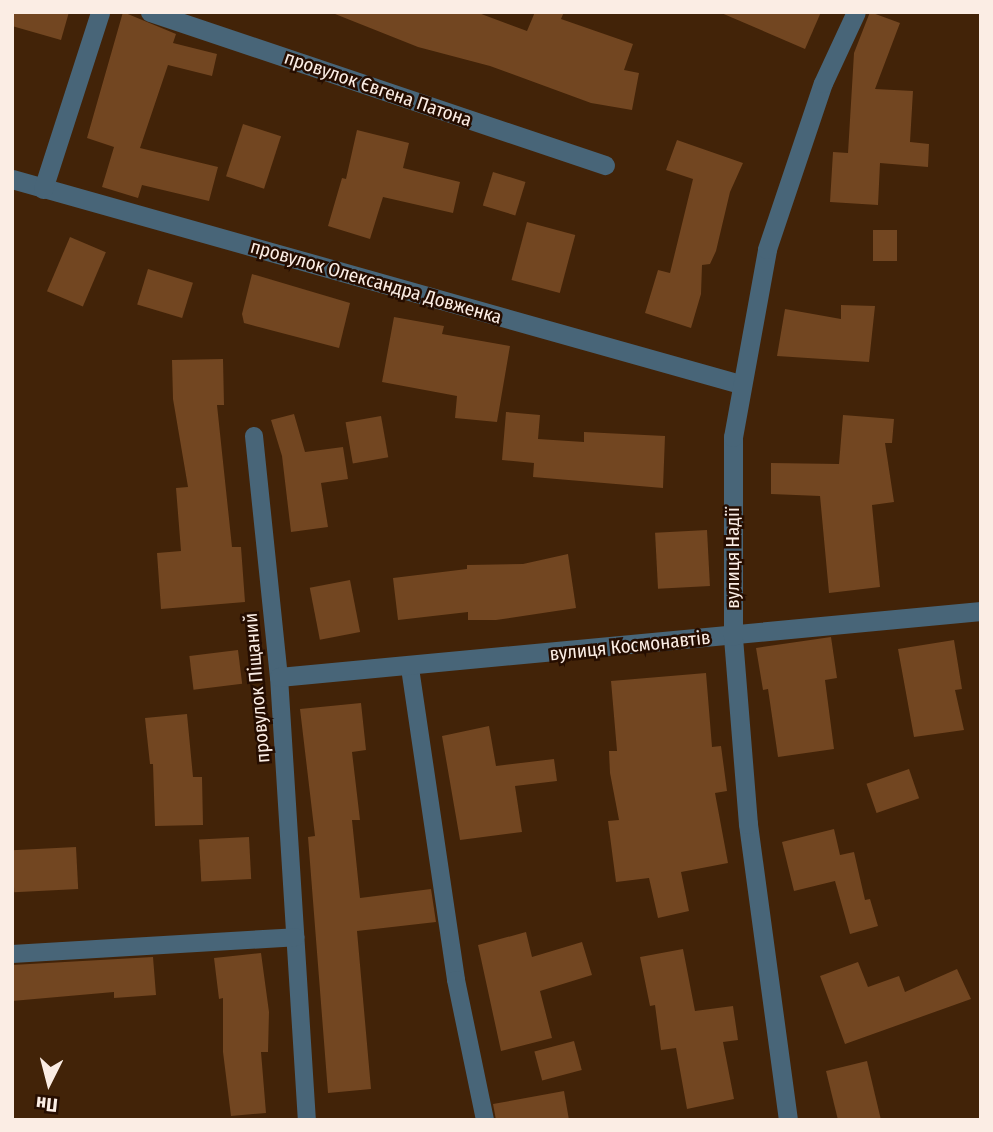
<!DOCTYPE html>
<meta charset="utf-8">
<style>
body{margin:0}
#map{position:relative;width:993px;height:1132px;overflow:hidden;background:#422308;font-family:"Fira Sans Condensed",sans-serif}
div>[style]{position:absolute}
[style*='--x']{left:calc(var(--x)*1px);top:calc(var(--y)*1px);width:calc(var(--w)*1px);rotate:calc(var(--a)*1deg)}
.building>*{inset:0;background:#724621;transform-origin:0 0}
.service>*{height:18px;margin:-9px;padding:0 9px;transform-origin:9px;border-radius:9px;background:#486578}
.minor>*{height:19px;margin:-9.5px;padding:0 9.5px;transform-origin:9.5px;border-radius:9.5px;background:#486578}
span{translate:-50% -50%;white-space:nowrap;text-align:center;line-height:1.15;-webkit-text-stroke:5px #250d00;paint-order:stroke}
.street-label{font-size:19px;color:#fbede4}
.frame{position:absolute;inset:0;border:14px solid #fbede4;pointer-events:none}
.north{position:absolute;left:14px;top:1048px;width:70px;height:70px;-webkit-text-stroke:5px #250d00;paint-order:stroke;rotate:186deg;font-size:19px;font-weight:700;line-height:28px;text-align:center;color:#fbede4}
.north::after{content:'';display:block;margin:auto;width:24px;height:32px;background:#fbede4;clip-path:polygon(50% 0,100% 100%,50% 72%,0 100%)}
</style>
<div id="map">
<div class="building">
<div style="clip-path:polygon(12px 12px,69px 12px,61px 40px,12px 26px)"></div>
<div style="clip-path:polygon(123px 12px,176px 34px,173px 43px,217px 54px,212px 76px,168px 65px,140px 148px,218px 167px,209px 201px,142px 185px,138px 198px,102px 187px,114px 147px,87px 138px)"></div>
<div style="clip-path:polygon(330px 12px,476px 12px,527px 31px,535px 12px,564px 12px,561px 19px,633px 44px,624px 70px,639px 73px,632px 110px,591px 103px,490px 66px,418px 47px)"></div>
<div style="clip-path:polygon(719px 12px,821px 12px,805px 49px)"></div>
<div style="clip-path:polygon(870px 12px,900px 23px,875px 89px,913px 91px,910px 142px,929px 144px,928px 167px,880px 163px,878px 205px,830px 202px,833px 152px,848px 153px,854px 53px)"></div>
<div style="left:243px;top:124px;width:40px;height:55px;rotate:18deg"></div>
<div style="clip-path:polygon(357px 130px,409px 143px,403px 168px,460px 182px,453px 213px,383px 197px,370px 239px,328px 226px,342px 178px,346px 179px)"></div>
<div style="clip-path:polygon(677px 140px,743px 163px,730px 192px,716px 251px,710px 264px,702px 265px,701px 294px,691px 328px,645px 313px,658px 270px,670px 273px,693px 179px,666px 170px)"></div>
<div style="left:493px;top:172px;width:34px;height:35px;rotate:17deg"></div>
<div style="left:527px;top:222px;width:50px;height:60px;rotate:15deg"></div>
<div style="left:897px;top:230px;width:31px;height:24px;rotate:90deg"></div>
<div style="left:70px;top:237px;width:39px;height:59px;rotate:23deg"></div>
<div style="left:148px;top:269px;width:47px;height:37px;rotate:17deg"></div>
<div style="clip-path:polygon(252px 274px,350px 303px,339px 348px,244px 323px,242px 314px)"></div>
<div style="clip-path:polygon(841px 305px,875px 306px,869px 362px,777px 356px,785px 309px,841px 319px)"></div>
<div style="clip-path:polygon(394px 317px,444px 326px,442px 334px,510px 346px,497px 422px,455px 418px,457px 396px,382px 382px)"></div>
<div style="clip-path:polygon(223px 359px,224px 405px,217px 405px,232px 547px,241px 547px,245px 602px,161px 609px,157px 553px,181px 551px,176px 488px,188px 487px,173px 399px,172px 360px)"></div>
<div style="clip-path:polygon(506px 412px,540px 415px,538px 439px,584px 442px,584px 432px,665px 436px,663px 488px,533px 477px,534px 463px,502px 460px)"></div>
<div style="clip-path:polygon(294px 414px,305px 452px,343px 447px,348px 479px,321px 483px,328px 527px,291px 532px,282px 456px,271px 420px)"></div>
<div style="clip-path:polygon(843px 415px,894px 419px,892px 443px,885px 443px,894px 502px,872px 505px,880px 587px,829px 593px,820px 496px,771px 494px,771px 463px,839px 464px)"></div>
<div style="left:381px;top:416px;width:42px;height:36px;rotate:80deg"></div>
<div style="left:707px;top:530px;width:56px;height:52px;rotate:87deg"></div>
<div style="clip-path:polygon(568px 554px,576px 608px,496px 620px,468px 620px,468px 612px,398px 620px,393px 578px,467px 569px,467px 565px,523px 564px)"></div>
<div style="left:350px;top:580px;width:53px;height:41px;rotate:79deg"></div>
<div style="clip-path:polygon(831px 637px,837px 678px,825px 680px,834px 749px,778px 757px,768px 689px,763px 690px,756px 648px)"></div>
<div style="clip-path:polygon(954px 640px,962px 689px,955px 690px,964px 730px,914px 737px,898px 649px)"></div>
<div style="left:238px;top:650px;width:34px;height:49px;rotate:83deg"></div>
<div style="clip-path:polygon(706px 673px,712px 747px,721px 746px,727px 791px,715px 793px,728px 863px,681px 872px,689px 911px,658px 918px,649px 878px,616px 882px,608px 821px,619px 820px,610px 773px,609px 751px,617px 751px,611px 681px)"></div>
<div style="clip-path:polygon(361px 703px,366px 750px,352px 752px,360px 820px,352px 820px,360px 898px,431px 889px,436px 922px,357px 931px,371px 1089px,328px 1093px,308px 837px,315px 836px,300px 709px)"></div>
<div style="clip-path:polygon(187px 714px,193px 777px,202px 777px,203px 825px,155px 826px,153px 764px,150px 764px,145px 718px)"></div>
<div style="clip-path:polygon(489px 726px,496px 766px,554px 759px,557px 781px,515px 786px,522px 832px,460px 840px,442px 736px)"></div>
<div style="left:909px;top:769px;width:31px;height:45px;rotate:71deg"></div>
<div style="clip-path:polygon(834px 829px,840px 855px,854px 852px,865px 900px,870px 899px,878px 926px,850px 934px,835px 881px,794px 891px,782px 842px)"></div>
<div style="left:249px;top:837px;width:42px;height:50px;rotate:87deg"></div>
<div style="left:76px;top:847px;width:42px;height:64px;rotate:87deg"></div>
<div style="clip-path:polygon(526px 932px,532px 957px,582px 942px,592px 975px,540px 991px,552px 1038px,501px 1051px,478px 945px)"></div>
<div style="clip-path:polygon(683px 949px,695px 1011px,733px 1006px,738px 1040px,723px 1042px,734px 1099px,687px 1109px,676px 1048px,661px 1050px,655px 1005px,650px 1006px,640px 957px)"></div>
<div style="clip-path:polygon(261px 953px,269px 1012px,268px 1052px,261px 1052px,266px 1113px,231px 1116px,223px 1052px,223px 998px,219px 999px,214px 958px)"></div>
<div style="clip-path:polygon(153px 957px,156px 995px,114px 998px,114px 992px,12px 1001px,12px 965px)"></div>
<div style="clip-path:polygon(858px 962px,868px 987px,899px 976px,905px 992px,957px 969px,971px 999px,845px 1044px,820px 976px)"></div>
<div style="left:574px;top:1041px;width:30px;height:41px;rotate:75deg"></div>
<div style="clip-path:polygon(867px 1061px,881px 1120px,838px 1120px,826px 1071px)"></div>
<div style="clip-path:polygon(564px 1091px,569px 1120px,496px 1120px,493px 1104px)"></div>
</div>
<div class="service">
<div style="--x:254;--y:436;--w:242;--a:84.1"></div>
<div style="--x:279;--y:677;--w:444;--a:86.4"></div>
<div style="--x:410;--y:668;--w:315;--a:81.6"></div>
<div style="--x:456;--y:980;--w:143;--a:78.3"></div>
<div style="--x:12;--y:954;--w:284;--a:-3.4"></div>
</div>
<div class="minor">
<div style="--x:150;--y:12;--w:480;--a:18.6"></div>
<div style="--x:12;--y:179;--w:756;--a:15.73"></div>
<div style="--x:43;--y:189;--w:186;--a:-72.1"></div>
<div style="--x:279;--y:677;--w:705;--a:-5.37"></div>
<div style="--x:788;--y:1120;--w:299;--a:-97.7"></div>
<div style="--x:748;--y:824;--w:189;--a:-94.6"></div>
<div style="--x:733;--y:636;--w:199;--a:-90"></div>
<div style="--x:733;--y:437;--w:191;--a:-79.7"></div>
<div style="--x:767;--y:249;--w:175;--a:-71.4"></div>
<div style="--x:823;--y:83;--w:78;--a:-65.1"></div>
</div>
<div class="street-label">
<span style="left:378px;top:89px;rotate:19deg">провулок Євгена Патона</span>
<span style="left:376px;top:282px;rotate:16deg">провулок Олександра Довженка</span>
<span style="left:733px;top:558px;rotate:-90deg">вулиця Надії</span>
<span style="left:630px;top:646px;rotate:-6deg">вулиця Космонавтів</span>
<span style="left:257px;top:688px;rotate:-95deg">провулок Піщаний</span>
</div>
<div class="frame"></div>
<div class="north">Пн</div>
</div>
